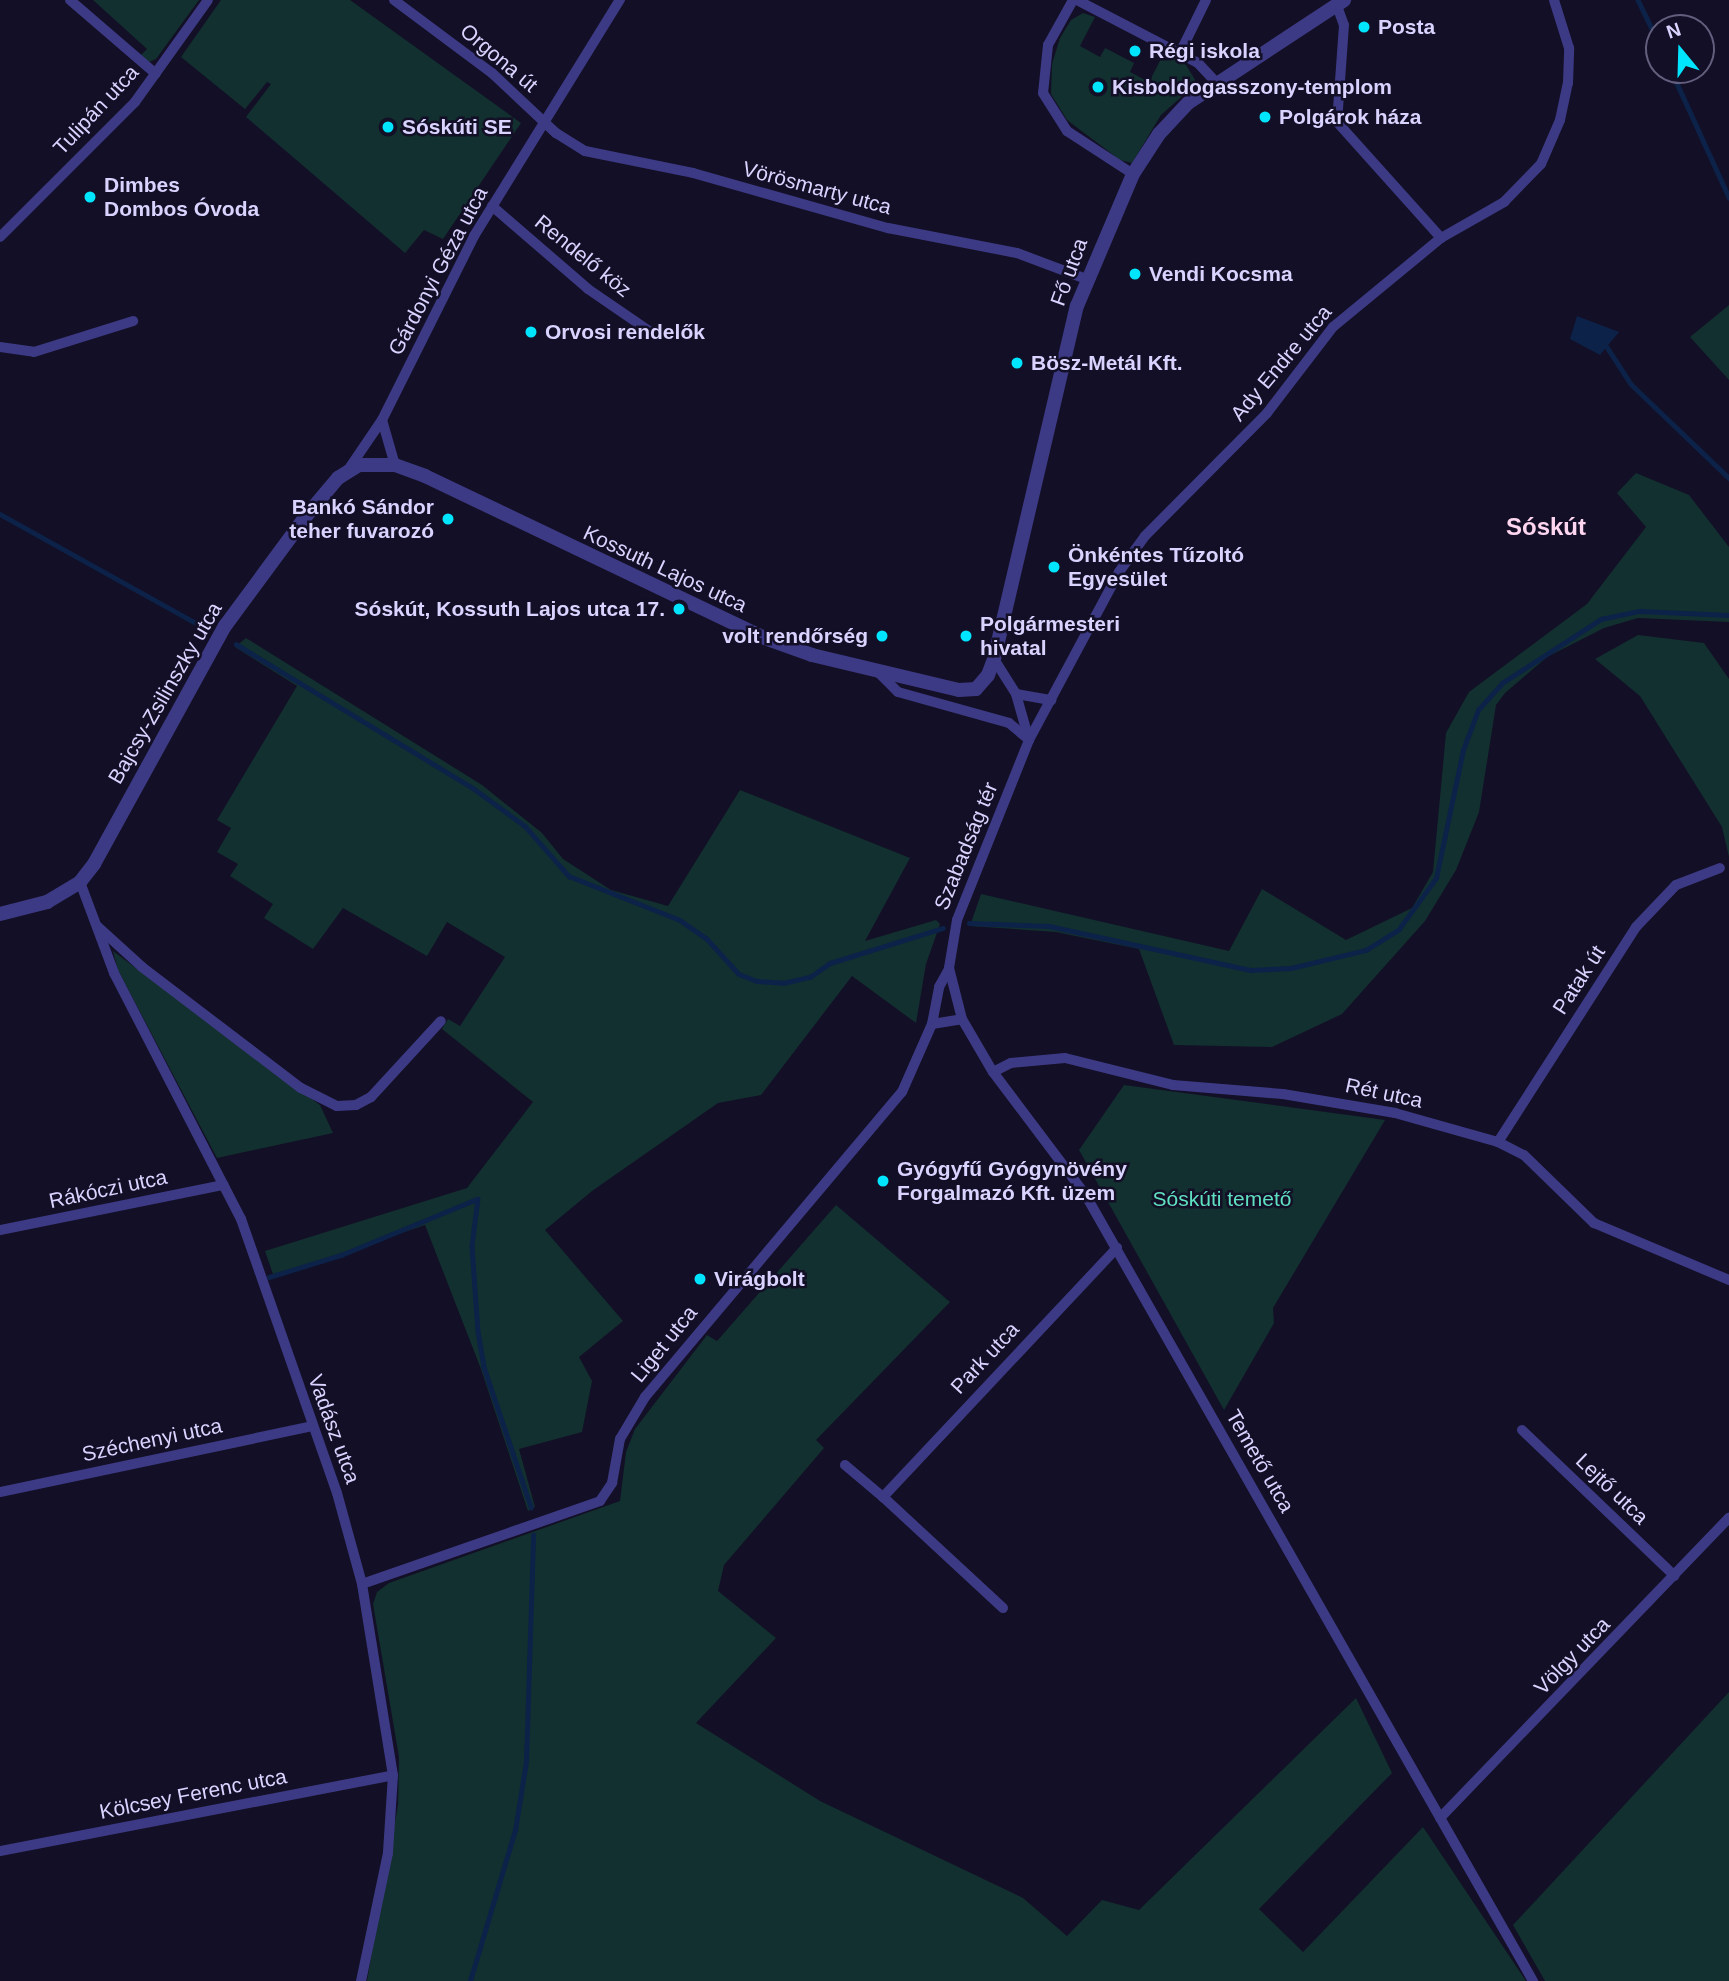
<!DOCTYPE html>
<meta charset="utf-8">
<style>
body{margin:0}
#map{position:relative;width:1729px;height:1981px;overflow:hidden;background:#130f26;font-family:Helvetica,sans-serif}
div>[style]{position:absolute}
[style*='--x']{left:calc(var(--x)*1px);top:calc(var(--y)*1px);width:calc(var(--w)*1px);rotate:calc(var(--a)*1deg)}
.green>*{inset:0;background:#12302f}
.water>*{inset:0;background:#0c2248}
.stream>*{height:4.5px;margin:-2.25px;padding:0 2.25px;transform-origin:2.25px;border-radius:2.25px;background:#0c2248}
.minor>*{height:10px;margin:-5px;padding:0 5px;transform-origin:5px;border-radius:5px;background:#3d3a85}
.tertiary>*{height:14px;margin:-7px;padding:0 7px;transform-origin:7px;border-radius:7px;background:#3d3a85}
.dots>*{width:19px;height:19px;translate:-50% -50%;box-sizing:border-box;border:4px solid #130f26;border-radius:50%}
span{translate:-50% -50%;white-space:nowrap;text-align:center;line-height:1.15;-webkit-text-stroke:5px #130f26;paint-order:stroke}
.poi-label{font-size:21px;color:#d9d4ff;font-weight:700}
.left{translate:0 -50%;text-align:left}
.right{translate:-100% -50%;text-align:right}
.street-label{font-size:21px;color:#d9d4ff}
.park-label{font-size:21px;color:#5fe0c0}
.quarter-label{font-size:24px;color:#ffd6f0;font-weight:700}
.north{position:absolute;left:1645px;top:14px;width:70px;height:70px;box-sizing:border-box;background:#130f26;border:2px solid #625e7d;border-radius:50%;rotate:341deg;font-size:19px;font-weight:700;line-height:28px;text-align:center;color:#d9d4ff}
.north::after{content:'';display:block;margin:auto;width:24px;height:32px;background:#00e5ff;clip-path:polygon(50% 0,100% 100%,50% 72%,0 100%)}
</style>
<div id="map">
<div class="green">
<div style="clip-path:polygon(93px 0,199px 0,156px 59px,149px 62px,140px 56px,147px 49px)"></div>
<div style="clip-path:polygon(221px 0,350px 0,521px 123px,443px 239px,424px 230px,405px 253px,246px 117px,271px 84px,267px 82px,245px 109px,181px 57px)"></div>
<div style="clip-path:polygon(1083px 13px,1095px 17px,1080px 46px,1100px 57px,1105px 48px,1134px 63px,1130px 72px,1149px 82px,1164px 53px,1186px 65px,1197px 83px,1161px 115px,1132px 163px,1120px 160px,1067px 120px,1051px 94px,1052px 64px,1060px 38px,1071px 20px)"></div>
<div style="clip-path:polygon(1729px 305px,1729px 380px,1690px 337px)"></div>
<div style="clip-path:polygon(1636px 473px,1689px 495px,1729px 547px,1729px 622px,1638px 618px,1604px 628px,1547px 657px,1505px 693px,1496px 705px,1479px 812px,1456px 870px,1425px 921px,1342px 1014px,1272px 1047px,1174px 1045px,1139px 949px,1056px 932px,970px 926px,981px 894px,1229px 951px,1262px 889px,1346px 940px,1412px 908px,1433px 872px,1446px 733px,1469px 692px,1587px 604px,1646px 527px,1617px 493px)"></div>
<div style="clip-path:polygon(1638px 635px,1704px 643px,1729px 679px,1729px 857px,1722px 827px,1640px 696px,1595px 659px)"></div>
<div style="clip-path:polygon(246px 638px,482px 785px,542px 833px,563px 859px,611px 890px,668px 906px,740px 790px,910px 858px,865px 941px,936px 920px,940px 924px,926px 964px,916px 1023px,852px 976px,761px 1095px,718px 1103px,592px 1191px,545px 1230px,623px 1321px,579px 1357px,592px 1381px,582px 1432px,519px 1449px,535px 1507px,528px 1511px,481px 1369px,425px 1225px,274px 1277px,265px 1251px,467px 1188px,533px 1102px,442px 1029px,448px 1019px,460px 1026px,505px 957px,447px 922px,427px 956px,343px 908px,313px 949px,264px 918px,273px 904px,230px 876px,238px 864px,217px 852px,231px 828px,217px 820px,297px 686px,235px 647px)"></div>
<div style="clip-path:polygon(113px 951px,320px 1105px,333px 1133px,217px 1158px,118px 970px)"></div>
<div style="clip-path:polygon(1124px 1085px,1385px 1120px,1273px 1308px,1274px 1323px,1224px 1410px,1079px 1150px)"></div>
<div style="clip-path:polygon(836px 1205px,950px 1302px,816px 1440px,824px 1448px,724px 1565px,718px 1591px,776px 1638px,696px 1723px,820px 1801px,1023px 1898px,1067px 1936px,1102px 1900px,1139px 1910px,1356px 1698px,1392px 1773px,1259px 1909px,1303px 1952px,1423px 1827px,1526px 1981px,367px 1981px,398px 1805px,399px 1757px,373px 1604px,377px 1592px,389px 1583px,620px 1501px,626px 1452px,635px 1429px,707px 1335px,717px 1341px)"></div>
<div style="clip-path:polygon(1729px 1692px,1729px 1981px,1545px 1981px,1513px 1925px)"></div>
</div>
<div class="water">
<div style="clip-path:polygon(1577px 316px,1619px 332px,1600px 355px,1570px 339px)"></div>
</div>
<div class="stream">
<div style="--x:1638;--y:0;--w:48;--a:64"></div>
<div style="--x:1671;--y:70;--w:140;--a:65.5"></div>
<div style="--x:1607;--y:347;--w:44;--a:57"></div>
<div style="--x:1631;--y:384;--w:136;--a:43.8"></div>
<div style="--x:0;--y:514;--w:222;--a:29.1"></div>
<div style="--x:236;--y:644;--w:277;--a:31.3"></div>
<div style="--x:473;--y:788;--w:64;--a:36.2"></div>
<div style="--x:525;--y:826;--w:67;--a:48.7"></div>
<div style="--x:569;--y:876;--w:119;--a:21.6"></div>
<div style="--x:680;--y:920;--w:33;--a:35"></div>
<div style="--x:707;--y:939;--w:47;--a:47.6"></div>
<div style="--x:739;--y:974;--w:19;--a:21"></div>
<div style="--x:757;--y:981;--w:26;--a:4"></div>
<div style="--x:783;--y:983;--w:28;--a:-13"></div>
<div style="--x:810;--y:977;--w:24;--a:-35"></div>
<div style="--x:830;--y:963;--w:118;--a:-17.2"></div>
<div style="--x:969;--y:923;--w:80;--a:2.1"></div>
<div style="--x:1049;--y:926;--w:207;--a:12.3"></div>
<div style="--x:1251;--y:970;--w:40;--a:-2.9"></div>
<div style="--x:1291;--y:968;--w:77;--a:-13.5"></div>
<div style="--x:1366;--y:950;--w:39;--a:-32"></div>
<div style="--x:1399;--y:929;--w:63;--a:-54"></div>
<div style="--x:1436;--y:878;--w:131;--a:-78.1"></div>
<div style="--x:1463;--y:750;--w:43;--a:-69.4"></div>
<div style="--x:1478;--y:710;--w:36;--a:-48"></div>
<div style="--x:1502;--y:683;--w:118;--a:-32.9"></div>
<div style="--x:1601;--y:619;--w:40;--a:-12"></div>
<div style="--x:1640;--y:611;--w:89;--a:2.6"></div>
<div style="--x:478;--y:1199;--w:47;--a:97.3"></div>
<div style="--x:472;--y:1246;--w:86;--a:86"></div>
<div style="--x:478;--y:1332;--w:36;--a:80"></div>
<div style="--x:484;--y:1367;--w:148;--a:71.4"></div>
<div style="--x:269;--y:1277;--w:75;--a:-17"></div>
<div style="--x:341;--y:1255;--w:147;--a:-22.4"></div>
<div style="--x:470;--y:1981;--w:158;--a:-73.4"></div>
<div style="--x:515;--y:1830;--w:69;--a:-80.8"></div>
<div style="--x:526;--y:1762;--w:227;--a:-88.2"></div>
</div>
<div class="minor">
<div style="--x:70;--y:0;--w:113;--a:40.7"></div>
<div style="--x:394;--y:0;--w:122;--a:36.7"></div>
<div style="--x:492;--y:73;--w:88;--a:43.2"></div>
<div style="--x:556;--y:133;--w:34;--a:32"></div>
<div style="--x:585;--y:151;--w:110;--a:11.5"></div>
<div style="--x:693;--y:173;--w:203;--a:15.8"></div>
<div style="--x:888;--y:228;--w:131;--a:11"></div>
<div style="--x:1017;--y:253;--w:74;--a:20.6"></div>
<div style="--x:1073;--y:0;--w:51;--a:119.1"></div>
<div style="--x:1048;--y:45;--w:48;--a:95.9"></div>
<div style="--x:1043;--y:93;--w:45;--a:57.7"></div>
<div style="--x:1067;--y:131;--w:79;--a:33.1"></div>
<div style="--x:1077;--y:0;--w:136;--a:27.5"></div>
<div style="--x:1198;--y:63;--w:26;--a:47"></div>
<div style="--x:1337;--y:6;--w:20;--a:70"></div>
<div style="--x:1344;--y:25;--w:97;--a:94.1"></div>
<div style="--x:1337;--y:122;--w:156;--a:48.1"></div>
<div style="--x:1180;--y:53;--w:59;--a:-63.9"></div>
<div style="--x:492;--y:206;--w:127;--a:40.8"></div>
<div style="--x:588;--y:289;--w:78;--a:34.5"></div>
<div style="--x:0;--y:237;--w:191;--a:-45"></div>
<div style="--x:135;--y:102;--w:125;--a:-54.4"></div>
<div style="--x:0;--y:347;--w:34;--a:8"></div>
<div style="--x:34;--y:352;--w:104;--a:-17.4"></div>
<div style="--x:382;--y:420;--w:47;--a:73.9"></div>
<div style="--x:348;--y:470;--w:60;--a:-55.8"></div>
<div style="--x:382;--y:420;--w:206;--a:-63.4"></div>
<div style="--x:474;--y:236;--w:278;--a:-58.3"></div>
<div style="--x:994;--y:659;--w:41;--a:57.8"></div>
<div style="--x:1016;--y:694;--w:48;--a:74.2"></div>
<div style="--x:1029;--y:740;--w:194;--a:111.8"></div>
<div style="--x:957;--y:920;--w:49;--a:99.5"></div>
<div style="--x:949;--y:968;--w:53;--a:75.7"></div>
<div style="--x:962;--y:1019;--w:61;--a:59.7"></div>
<div style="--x:993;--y:1072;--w:153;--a:53"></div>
<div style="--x:1085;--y:1194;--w:906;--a:60.35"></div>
<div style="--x:876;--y:670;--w:31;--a:45"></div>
<div style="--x:898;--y:692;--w:115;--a:15.6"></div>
<div style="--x:1009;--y:723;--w:26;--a:40"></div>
<div style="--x:1029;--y:740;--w:191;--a:-61.8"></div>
<div style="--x:1119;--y:572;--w:44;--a:-54.2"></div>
<div style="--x:1145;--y:536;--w:173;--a:-45.2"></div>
<div style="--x:1267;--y:413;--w:108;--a:-52.5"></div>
<div style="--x:1333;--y:327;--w:140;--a:-39.5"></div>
<div style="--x:1441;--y:238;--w:73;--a:-29.7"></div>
<div style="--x:1504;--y:202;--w:53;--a:-45.8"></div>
<div style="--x:1541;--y:164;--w:48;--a:-66.6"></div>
<div style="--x:1560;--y:120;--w:38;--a:-78"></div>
<div style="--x:1568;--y:83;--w:35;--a:-88"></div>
<div style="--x:1569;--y:48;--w:50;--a:-107.4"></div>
<div style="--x:1016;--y:694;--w:36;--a:10"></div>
<div style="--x:80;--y:882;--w:97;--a:69.5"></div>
<div style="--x:114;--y:973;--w:277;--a:62.7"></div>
<div style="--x:241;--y:1219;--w:290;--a:70.7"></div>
<div style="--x:337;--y:1493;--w:94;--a:74.6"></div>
<div style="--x:362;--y:1584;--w:193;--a:80.8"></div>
<div style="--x:393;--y:1775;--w:78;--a:93.7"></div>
<div style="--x:388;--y:1853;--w:131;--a:101.9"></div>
<div style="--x:97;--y:926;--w:61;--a:42.3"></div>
<div style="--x:142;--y:967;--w:200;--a:37.3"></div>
<div style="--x:301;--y:1088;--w:40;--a:26.6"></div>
<div style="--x:337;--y:1106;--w:19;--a:-3"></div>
<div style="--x:356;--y:1105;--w:17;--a:-28"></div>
<div style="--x:371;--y:1097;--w:103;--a:-47.4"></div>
<div style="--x:932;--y:1024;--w:30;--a:-9"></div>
<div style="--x:993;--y:1072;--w:20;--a:-27"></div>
<div style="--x:1011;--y:1063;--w:54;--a:-5.3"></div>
<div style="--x:1065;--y:1058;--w:111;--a:14"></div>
<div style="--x:1173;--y:1085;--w:110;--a:4.7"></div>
<div style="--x:1283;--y:1094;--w:114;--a:9.6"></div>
<div style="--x:1395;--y:1113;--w:107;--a:15.7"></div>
<div style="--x:1498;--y:1142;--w:29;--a:27"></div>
<div style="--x:1524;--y:1155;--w:98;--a:44.2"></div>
<div style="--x:1594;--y:1223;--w:147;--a:22.9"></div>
<div style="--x:1498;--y:1142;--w:255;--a:-57.3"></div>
<div style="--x:1636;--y:927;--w:58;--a:-46.4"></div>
<div style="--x:1676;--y:885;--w:47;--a:-21.1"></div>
<div style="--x:0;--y:1230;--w:228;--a:-11.4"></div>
<div style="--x:1522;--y:1430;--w:211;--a:43.7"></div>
<div style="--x:845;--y:1465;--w:50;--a:40.1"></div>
<div style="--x:0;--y:1492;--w:319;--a:-11.9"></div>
<div style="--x:362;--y:1584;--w:252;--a:-19.2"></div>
<div style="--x:600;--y:1501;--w:22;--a:-56"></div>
<div style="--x:612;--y:1483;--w:45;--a:-79.7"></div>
<div style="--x:620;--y:1439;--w:49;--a:-59.2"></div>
<div style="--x:645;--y:1397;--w:399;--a:-49.9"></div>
<div style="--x:902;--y:1092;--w:74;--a:-66.2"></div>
<div style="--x:932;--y:1024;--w:38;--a:-79"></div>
<div style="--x:939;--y:987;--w:21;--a:-61"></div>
<div style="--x:1003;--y:1608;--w:163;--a:-137.2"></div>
<div style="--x:883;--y:1497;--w:342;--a:-46.8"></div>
<div style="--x:1440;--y:1818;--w:417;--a:-46.1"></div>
<div style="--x:0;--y:1851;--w:400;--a:-10.9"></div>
</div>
<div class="tertiary">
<div style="--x:0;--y:914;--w:49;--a:-14.3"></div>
<div style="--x:47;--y:902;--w:39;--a:-31"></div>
<div style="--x:80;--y:882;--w:23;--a:-52"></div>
<div style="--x:94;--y:864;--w:272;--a:-61.2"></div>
<div style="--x:225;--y:626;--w:137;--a:-53.6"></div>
<div style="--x:306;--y:516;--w:50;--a:-49.9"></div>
<div style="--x:338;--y:478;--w:25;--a:-32"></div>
<div style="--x:359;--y:465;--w:36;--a:0"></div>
<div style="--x:395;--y:465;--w:32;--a:20"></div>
<div style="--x:425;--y:476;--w:373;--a:25.5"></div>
<div style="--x:762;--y:637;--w:53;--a:19.8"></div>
<div style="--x:812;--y:655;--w:151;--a:13.4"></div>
<div style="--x:959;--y:690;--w:17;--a:-3"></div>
<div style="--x:976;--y:689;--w:18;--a:-49"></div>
<div style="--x:988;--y:675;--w:17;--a:-69"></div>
<div style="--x:994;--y:659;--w:363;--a:-76.8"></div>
<div style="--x:1077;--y:306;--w:143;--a:-67"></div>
<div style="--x:1133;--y:174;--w:48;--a:-57"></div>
<div style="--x:1159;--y:134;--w:42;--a:-46.9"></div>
<div style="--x:1188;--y:103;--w:187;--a:-33.4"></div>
</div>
<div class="dots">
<div style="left:1364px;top:27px;background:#00e5ff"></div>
<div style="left:1135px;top:51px;background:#00e5ff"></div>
<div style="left:1098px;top:87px;background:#00e5ff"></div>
<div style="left:1265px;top:117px;background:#00e5ff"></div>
<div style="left:388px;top:127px;background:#00e5ff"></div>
<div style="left:90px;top:197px;background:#00e5ff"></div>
<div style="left:1135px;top:274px;background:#00e5ff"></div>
<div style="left:531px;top:332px;background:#00e5ff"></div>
<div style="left:1017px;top:363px;background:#00e5ff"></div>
<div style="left:448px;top:519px;background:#00e5ff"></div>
<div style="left:1054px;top:567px;background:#00e5ff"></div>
<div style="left:679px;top:609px;background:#00e5ff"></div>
<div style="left:882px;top:636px;background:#00e5ff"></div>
<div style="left:966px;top:636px;background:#00e5ff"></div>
<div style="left:883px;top:1181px;background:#00e5ff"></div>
<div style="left:700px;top:1279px;background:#00e5ff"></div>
</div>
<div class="poi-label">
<span class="left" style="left:1378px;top:27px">Posta</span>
<span class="left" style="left:1149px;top:51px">Régi iskola</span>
<span class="left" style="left:1112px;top:87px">Kisboldogasszony-templom</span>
<span class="left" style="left:1279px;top:117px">Polgárok háza</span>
<span class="left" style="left:402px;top:127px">Sóskúti SE</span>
<span class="left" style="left:104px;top:197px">Dimbes<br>Dombos Óvoda</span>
<span class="left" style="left:1149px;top:274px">Vendi Kocsma</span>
<span class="left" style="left:545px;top:332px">Orvosi rendelők</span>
<span class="left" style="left:1031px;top:363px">Bösz-Metál Kft.</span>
<span class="right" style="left:434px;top:519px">Bankó Sándor<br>teher fuvarozó</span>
<span class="left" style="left:1068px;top:567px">Önkéntes Tűzoltó<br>Egyesület</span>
<span class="right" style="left:665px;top:609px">Sóskút, Kossuth Lajos utca 17.</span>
<span class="left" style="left:980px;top:636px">Polgármesteri<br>hivatal</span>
<span class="right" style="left:868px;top:636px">volt rendőrség</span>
<span class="left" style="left:897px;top:1181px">Gyógyfű Gyógynövény<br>Forgalmazó Kft. üzem</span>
<span class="left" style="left:714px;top:1279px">Virágbolt</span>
</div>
<div class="street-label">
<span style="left:499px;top:58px;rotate:40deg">Orgona út</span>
<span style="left:96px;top:110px;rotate:-47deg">Tulipán utca</span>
<span style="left:817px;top:188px;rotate:15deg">Vörösmarty utca</span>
<span style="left:583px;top:256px;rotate:39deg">Rendelő köz</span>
<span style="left:438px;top:271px;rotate:-62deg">Gárdonyi Géza utca</span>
<span style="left:1069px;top:272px;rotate:-70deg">Fő utca</span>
<span style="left:1281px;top:363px;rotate:-50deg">Ady Endre utca</span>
<span style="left:665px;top:569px;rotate:25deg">Kossuth Lajos utca</span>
<span style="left:165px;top:693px;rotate:-60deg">Bajcsy-Zsilinszky utca</span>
<span style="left:966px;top:846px;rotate:-68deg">Szabadság tér</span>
<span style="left:1579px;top:980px;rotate:-57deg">Patak út</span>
<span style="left:1384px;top:1093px;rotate:12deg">Rét utca</span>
<span style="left:108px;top:1189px;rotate:-12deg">Rákóczi utca</span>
<span style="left:664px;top:1344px;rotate:-51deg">Liget utca</span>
<span style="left:985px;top:1358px;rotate:-47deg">Park utca</span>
<span style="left:334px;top:1429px;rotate:70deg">Vadász utca</span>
<span style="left:152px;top:1440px;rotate:-12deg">Széchenyi utca</span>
<span style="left:1260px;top:1461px;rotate:60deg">Temető utca</span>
<span style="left:1612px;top:1489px;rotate:44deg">Lejtő utca</span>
<span style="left:1572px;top:1656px;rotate:-46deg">Völgy utca</span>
<span style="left:193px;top:1794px;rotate:-11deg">Kölcsey Ferenc utca</span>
</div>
<div class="park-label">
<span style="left:1222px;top:1199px">Sóskúti temető</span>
</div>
<div class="quarter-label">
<span style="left:1546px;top:527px">Sóskút</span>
</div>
<div class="north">N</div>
</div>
